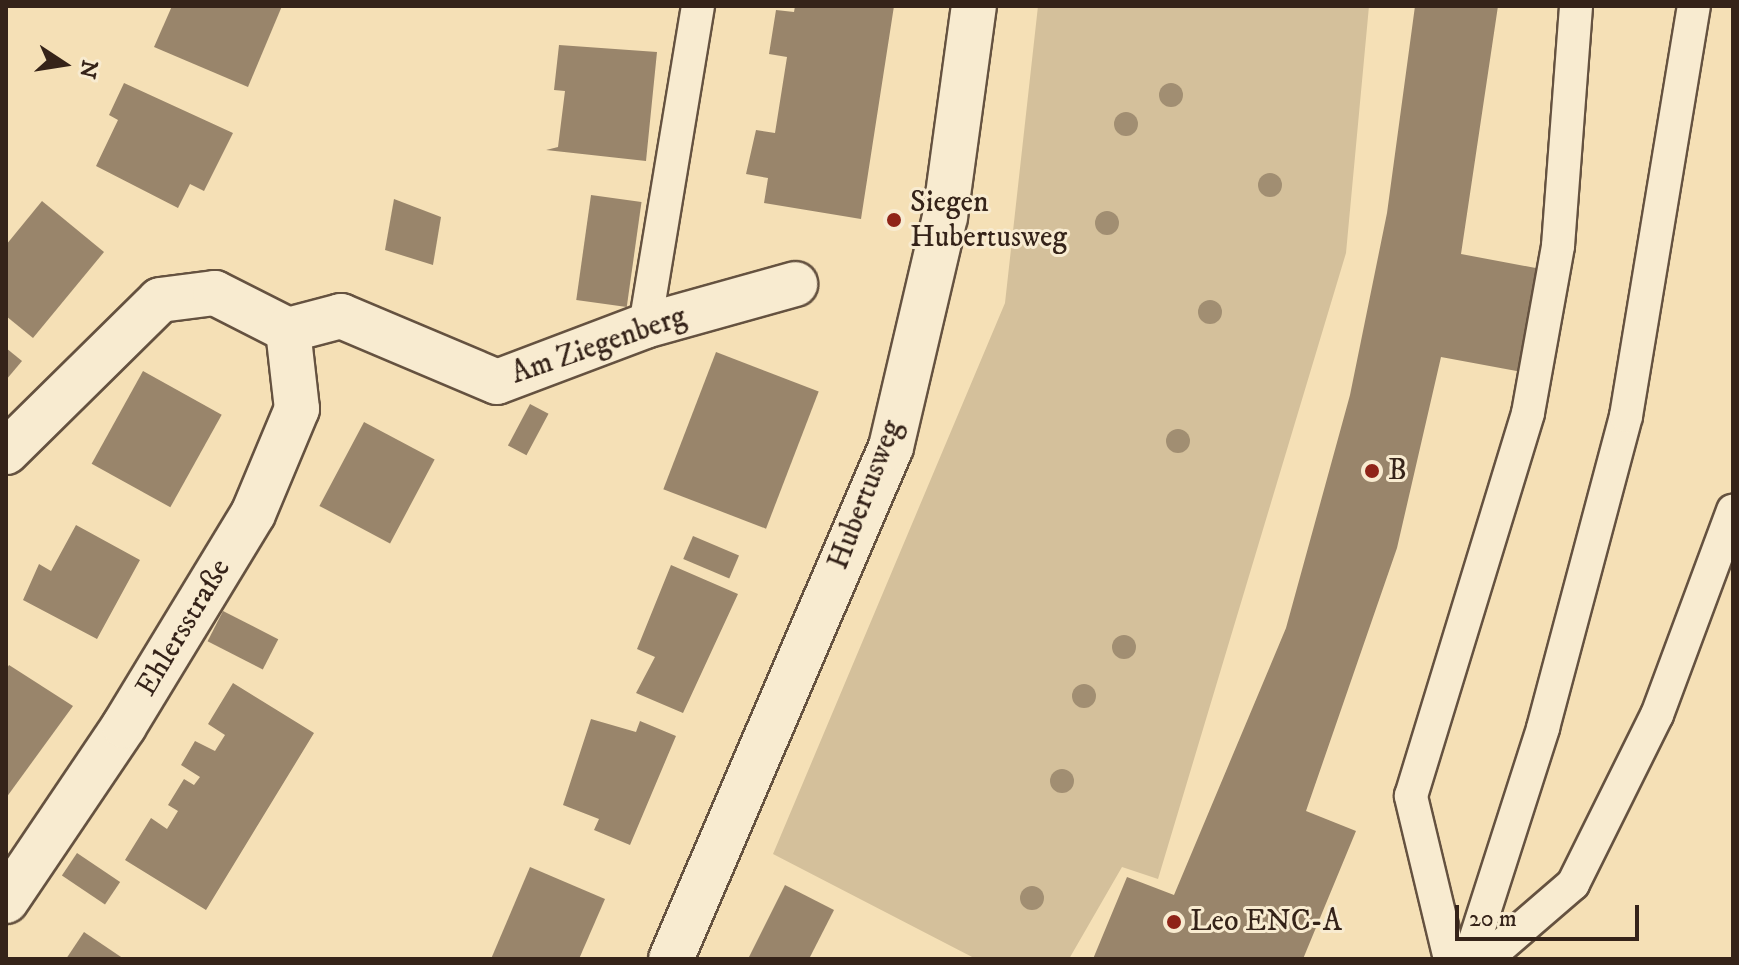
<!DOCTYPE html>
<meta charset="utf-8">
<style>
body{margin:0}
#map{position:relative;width:1739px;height:965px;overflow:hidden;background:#f5e0b6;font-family:"IM FELL DW Pica",serif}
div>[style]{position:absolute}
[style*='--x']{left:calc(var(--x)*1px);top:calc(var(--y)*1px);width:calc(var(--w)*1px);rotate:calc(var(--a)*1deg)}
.green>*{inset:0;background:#d4c09b}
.building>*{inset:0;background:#99856b;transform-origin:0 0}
.roads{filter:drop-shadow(2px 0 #655240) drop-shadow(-2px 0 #655240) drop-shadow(0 2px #655240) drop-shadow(0 -2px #655240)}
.lane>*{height:32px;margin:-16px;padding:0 16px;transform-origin:16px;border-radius:16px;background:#f8ebd0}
.street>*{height:44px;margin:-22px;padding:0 22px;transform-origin:22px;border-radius:22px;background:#f8ebd0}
.secondary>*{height:44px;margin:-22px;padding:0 22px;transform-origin:22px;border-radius:22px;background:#f8ebd0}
.trees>*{width:24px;height:24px;margin:-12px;border-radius:50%;background:#a18e72}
.dots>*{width:22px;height:22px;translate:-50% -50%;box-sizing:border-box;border:4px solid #f8ebd0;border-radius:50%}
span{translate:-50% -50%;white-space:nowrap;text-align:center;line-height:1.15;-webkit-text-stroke:6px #f8ebd0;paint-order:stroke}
.poi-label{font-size:30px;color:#352319}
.left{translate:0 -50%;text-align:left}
.street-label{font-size:30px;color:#352319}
.frame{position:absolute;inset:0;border:8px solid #352319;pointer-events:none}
.north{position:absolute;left:24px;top:24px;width:80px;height:80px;-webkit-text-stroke:6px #f8ebd0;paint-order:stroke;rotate:102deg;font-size:22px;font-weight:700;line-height:32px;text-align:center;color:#352319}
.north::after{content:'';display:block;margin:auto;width:28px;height:36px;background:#352319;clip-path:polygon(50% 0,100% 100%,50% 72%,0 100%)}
.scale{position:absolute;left:1455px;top:905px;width:184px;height:36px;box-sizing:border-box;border:4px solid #352319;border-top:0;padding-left:10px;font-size:24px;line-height:28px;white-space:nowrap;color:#352319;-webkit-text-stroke:6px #f8ebd0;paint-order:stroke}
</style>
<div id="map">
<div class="green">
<div style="clip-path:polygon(1038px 6px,1369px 6px,1346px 253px,1158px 879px,1122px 867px,1069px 959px,976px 959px,773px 854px,1005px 303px)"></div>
</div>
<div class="building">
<div style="clip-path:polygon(172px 6px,282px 6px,248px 87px,154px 47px)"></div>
<div style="clip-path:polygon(795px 6px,894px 6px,861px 219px,764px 203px,768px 178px,746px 174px,756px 130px,775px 133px,787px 57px,769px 54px,776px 10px,794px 12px)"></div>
<div style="clip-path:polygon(1415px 6px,1498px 6px,1461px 254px,1541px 269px,1522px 372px,1441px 357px,1397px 548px,1306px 811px,1356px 831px,1303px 959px,1093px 959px,1127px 877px,1174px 895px,1286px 628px,1350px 395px,1387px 213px)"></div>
<div style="clip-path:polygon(559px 45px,657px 52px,646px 161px,546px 150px,558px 147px,565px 91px,554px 90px)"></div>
<div style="clip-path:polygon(124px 83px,233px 133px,204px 191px,190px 184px,178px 208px,96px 166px,118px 120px,109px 115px)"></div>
<div style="left:591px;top:195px;width:51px;height:106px;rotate:8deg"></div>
<div style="clip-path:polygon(394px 199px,441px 217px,433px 265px,385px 250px)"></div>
<div style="clip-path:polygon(42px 201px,104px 252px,33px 338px,6px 316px,6px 245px)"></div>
<div style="clip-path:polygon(6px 348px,22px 361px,6px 380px)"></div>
<div style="left:716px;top:352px;width:110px;height:147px;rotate:21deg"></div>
<div style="left:143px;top:371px;width:90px;height:106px;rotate:29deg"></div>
<div style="left:530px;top:404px;width:21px;height:47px;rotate:28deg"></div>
<div style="left:364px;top:422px;width:80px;height:95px;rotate:28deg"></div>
<div style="clip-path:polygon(76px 525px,140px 560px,97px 639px,23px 600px,39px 564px,51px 571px)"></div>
<div style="left:693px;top:536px;width:50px;height:25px;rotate:23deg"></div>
<div style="clip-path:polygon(671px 565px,738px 594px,683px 713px,636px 693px,655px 657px,637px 649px)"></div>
<div style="left:223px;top:611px;width:62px;height:34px;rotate:27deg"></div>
<div style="clip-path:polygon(9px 665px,73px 706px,6px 798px,6px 670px)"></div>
<div style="clip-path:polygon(233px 683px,314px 733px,206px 910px,125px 860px,151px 818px,167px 829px,178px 811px,168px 805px,184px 779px,194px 785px,200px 777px,181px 765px,195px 741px,215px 751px,225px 735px,208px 724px)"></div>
<div style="clip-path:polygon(591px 719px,636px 732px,640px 721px,676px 736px,630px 845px,594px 830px,599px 819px,563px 805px)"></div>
<div style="left:77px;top:853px;width:52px;height:27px;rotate:34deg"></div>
<div style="clip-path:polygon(530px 867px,605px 899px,579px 959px,491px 959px)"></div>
<div style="clip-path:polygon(785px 885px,834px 910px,809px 959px,748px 959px)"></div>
<div style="clip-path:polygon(84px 932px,124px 959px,66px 959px)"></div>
</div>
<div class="roads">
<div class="lane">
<div style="--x:645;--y:326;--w:324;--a:-80.6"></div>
<div style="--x:1450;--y:959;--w:168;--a:-103.5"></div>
<div style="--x:1411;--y:796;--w:400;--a:-73"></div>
<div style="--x:1528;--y:413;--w:170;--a:-79.8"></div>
<div style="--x:1558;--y:246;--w:241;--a:-85.7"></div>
<div style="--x:1469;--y:959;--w:243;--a:-72.2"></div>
<div style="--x:1543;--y:728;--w:323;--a:-75.1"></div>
<div style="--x:1626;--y:416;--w:416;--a:-80.6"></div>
<div style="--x:1486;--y:959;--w:115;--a:-40.8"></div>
<div style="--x:1573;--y:884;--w:189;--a:-63.6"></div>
<div style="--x:1657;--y:715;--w:218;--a:-69.6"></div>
</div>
<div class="street">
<div style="--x:6;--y:452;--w:216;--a:-44.6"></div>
<div style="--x:160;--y:300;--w:55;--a:-7.3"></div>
<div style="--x:215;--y:293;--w:82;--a:26.9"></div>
<div style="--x:288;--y:330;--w:55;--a:-14.8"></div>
<div style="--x:341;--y:316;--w:169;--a:22.9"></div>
<div style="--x:497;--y:382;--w:158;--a:-20.7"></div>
<div style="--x:645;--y:326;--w:156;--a:-15.6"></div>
<div style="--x:6;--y:901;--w:211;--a:-56"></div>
<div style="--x:124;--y:726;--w:248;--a:-58.7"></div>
<div style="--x:253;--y:514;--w:114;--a:-67.3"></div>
<div style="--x:297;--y:409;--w:80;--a:-96.5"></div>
</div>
<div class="secondary">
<div style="--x:671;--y:959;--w:557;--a:-66.75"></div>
<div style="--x:891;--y:447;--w:236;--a:-76.8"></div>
<div style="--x:945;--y:217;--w:213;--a:-82.2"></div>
</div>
</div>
<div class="trees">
<div style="left:1171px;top:95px"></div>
<div style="left:1126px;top:124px"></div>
<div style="left:1270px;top:185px"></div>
<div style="left:1107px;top:223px"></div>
<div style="left:1210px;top:312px"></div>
<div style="left:1178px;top:441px"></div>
<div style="left:1124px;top:647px"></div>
<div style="left:1084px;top:696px"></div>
<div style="left:1062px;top:781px"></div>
<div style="left:1032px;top:898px"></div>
</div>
<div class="dots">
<div style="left:894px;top:220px;background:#8f2418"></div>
<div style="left:1372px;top:471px;background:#8f2418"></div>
<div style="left:1174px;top:922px;background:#8f2418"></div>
</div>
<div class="poi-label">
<span class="left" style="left:910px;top:220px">Siegen<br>Hubertusweg</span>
<span class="left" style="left:1388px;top:471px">B</span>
<span class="left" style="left:1190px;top:922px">Leo ENC-A</span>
</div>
<div class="street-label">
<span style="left:599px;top:346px;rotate:-19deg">Am Ziegenberg</span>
<span style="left:866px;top:495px;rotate:-69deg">Hubertusweg</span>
<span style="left:184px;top:628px;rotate:-59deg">Ehlersstraße</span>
</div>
<div class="frame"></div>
<div class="north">N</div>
<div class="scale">20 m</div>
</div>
